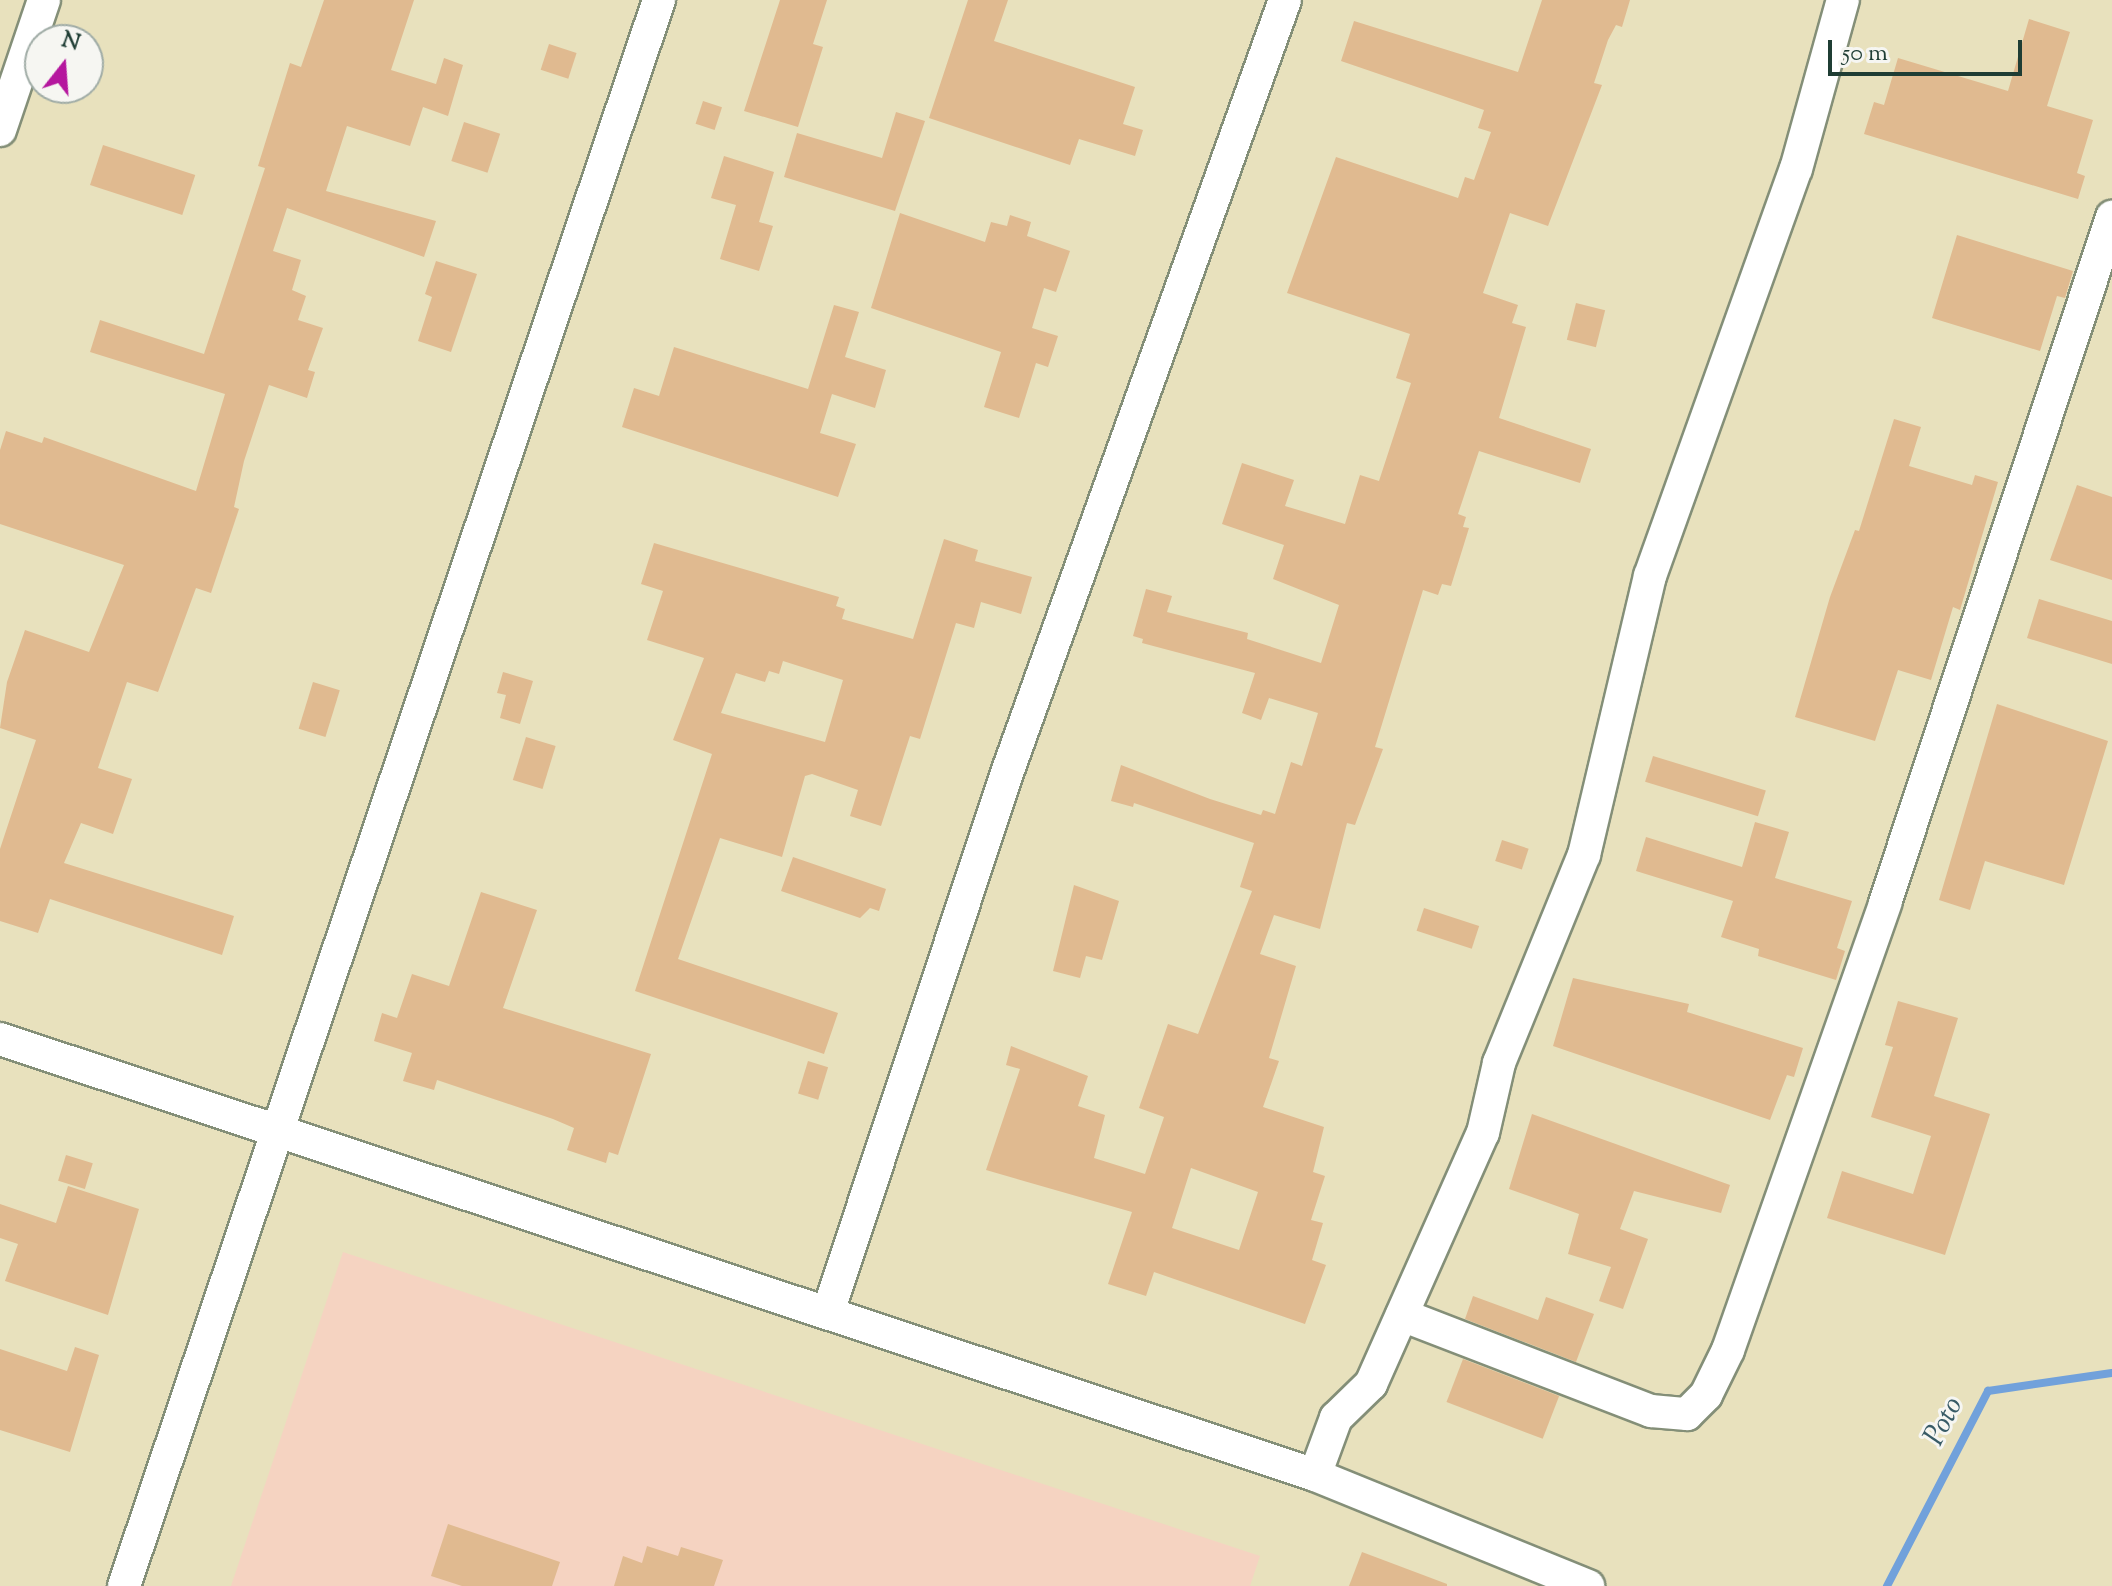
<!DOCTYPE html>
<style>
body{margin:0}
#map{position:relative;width:2112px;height:1586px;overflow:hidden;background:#e8e1bd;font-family:"Sorts Mill Goudy",serif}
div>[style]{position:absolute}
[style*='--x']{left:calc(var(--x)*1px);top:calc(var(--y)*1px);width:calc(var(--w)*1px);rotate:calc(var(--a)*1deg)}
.built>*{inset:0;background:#f5d3c1}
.stream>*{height:8px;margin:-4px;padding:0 4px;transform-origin:4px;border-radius:4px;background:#71a1db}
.building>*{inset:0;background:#e0ba90;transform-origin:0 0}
.roads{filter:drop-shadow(2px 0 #848f78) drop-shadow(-2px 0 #848f78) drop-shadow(0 2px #848f78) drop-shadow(0 -2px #848f78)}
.minor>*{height:32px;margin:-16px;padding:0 16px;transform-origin:16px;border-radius:16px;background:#fff}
span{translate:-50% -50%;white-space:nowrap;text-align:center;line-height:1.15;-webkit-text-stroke:6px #f6f6f2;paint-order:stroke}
.water-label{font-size:30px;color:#385b66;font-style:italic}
.north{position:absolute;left:24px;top:24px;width:80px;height:80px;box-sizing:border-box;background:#f6f6f2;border:2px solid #a0aca6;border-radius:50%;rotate:17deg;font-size:22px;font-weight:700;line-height:32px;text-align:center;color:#1f3d34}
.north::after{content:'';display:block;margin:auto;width:28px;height:36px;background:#b5179e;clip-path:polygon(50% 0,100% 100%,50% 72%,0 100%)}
.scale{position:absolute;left:1828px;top:40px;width:194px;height:36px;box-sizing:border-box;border:4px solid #1f3d34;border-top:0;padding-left:10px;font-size:24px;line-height:28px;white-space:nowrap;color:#1f3d34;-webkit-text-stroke:6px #f6f6f2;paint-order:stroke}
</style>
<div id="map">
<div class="built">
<div style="clip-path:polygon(343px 1252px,1260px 1556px,1250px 1586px,231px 1586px)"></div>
</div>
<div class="stream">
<div style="--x:1887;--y:1586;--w:220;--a:-62.6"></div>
<div style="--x:1988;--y:1391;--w:125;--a:-8.3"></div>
</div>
<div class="building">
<div style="clip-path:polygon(324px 0,414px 0,391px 70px,436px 84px,444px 58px,463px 65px,448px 116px,423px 107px,410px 146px,347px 126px,326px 191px,436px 221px,424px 257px,287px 208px,273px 251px,301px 260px,292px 290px,306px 296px,298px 320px,323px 328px,308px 370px,315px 372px,307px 398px,269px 385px,244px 461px,234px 507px,239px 509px,211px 593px,196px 588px,158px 692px,127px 682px,98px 768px,132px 779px,113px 834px,81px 823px,64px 863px,234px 916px,222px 955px,50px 899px,38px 933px,0 921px,0 849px,36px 740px,0 728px,7px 682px,25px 630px,89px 652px,124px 565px,0 524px,0 450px,6px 431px,42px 443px,44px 437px,196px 491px,225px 394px,90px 352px,100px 320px,204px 354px,265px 168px,258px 166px,290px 63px,301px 67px)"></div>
<div style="clip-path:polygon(780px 0,827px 0,813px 44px,823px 47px,798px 127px,744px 111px)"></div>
<div style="clip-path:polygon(968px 0,1008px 0,994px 41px,1135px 87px,1123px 124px,1143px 130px,1135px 156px,1079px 139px,1070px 165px,929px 118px)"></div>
<div style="clip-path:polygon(evenodd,1542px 0,1630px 0,1622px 27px,1616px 25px,1608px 40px,1594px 83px,1602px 85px,1548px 226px,1510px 213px,1483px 293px,1518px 305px,1512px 323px,1526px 327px,1499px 418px,1591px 449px,1580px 483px,1479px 451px,1458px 514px,1466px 517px,1463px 527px,1469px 528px,1451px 586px,1442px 584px,1438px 595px,1423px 590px,1375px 747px,1383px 749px,1355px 825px,1347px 823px,1320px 929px,1274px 915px,1260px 954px,1296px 966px,1269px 1058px,1279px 1061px,1263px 1107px,1324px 1127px,1313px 1172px,1325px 1176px,1311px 1220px,1323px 1223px,1312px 1260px,1326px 1265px,1305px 1324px,1154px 1272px,1146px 1296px,1108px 1284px,1132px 1212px,986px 1170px,1020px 1069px,1006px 1065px,1011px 1046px,1088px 1076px,1078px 1106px,1105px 1115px,1094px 1158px,1145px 1174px,1164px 1117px,1139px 1108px,1168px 1024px,1198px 1034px,1252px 891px,1240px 887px,1254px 843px,1134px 803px,1133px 807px,1111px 801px,1121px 765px,1210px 799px,1261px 815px,1263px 810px,1275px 814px,1291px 762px,1302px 766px,1318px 713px,1269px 698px,1261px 720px,1242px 713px,1255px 673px,1142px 643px,1143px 639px,1133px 636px,1146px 589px,1172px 596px,1167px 612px,1248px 633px,1247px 639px,1321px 663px,1339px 605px,1273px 579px,1284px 545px,1222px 524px,1242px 463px,1294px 480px,1285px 506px,1345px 524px,1360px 475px,1379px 481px,1411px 383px,1396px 378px,1410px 334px,1287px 293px,1336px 157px,1458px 198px,1465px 177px,1474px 180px,1491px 132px,1478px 128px,1484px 110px,1341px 61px,1354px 21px,1518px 72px,1542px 0,1191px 1168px,1258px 1192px,1239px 1250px,1172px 1228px,1191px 1168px)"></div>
<div style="clip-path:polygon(2029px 19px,2070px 32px,2047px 106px,2093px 120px,2077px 173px,2085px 176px,2078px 199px,1864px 134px,1874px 102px,1884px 105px,1898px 58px,2008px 91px)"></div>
<div style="left:549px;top:44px;width:29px;height:27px;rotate:18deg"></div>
<div style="left:703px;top:101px;width:20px;height:24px;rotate:18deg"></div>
<div style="clip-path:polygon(896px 112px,925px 121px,895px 211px,784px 177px,797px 133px,882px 158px)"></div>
<div style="left:464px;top:122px;width:38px;height:41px;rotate:18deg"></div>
<div style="left:103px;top:145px;width:97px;height:42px;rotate:18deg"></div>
<div style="clip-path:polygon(724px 156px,774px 172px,759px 222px,773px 226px,759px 271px,720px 259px,736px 205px,711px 198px)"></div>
<div style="clip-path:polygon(900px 213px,985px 242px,991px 222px,1007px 226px,1010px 215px,1031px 222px,1027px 236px,1070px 251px,1056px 292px,1044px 288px,1032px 328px,1058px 336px,1048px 367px,1036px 363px,1019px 418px,984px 407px,1001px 352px,871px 308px)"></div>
<div style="clip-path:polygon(1957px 235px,2073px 271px,2065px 298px,2057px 296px,2040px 351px,1932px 318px)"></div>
<div style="clip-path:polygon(436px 261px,477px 274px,451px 352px,418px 341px,432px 297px,425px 294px)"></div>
<div style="left:1576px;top:303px;width:30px;height:38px;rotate:14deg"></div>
<div style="clip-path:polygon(834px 305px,859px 312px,845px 357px,886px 370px,875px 408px,832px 394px,820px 433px,856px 444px,838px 497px,622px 427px,634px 388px,659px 396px,674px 347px,808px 389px)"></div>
<div style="clip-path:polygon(1894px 419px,1921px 427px,1909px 466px,1972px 485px,1975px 475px,1998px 482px,1960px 610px,1953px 607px,1931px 680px,1898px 670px,1875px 741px,1795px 717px,1830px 597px,1855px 530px,1859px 531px)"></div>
<div style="clip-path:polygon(2077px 485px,2112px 497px,2112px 580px,2050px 560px)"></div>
<div style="clip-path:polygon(evenodd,944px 539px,978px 550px,975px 561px,1032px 577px,1021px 614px,981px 602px,974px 628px,956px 623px,920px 739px,910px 736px,881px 826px,850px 816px,858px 790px,812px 774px,805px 776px,782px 857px,720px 838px,678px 959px,838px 1013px,824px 1054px,635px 991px,712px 754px,673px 740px,704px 658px,647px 640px,663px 591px,641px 584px,654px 543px,839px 597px,836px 606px,845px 609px,842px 619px,913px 639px,944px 539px,783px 661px,843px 680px,825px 742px,721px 713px,736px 673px,765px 682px,769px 671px,779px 674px,783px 661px)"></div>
<div style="clip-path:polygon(2039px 599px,2112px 621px,2112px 664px,2027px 638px)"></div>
<div style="clip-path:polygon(503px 672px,533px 681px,520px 724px,500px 718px,506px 695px,497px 693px)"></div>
<div style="left:313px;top:682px;width:28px;height:49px;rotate:17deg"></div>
<div style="clip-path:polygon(1997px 704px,2108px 741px,2064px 885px,1985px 861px,1970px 910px,1939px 900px)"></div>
<div style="left:526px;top:737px;width:31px;height:45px;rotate:17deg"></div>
<div style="left:1653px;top:756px;width:118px;height:27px;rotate:17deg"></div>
<div style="clip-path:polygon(1755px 822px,1789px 832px,1775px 878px,1852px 901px,1837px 948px,1845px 951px,1836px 980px,1758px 956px,1759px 949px,1721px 937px,1733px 901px,1636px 871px,1646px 837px,1742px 867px)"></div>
<div style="left:1502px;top:840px;width:28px;height:22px;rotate:18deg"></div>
<div style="clip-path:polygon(793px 857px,886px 889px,879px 911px,870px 908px,860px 918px,781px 891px)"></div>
<div style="clip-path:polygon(1074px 885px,1119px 901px,1102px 960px,1086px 956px,1080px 978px,1053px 971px)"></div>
<div style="clip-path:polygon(481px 892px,537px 910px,503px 1008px,651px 1054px,618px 1155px,609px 1152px,606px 1163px,567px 1150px,574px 1128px,553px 1119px,437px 1080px,434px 1090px,403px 1081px,412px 1053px,374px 1041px,382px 1013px,397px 1018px,412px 974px,449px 986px)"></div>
<div style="left:1424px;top:908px;width:58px;height:24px;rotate:18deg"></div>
<div style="clip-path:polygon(1573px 978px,1689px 1004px,1687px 1012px,1803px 1048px,1794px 1077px,1787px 1075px,1770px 1120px,1553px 1046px)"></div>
<div style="clip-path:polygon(1898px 1001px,1958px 1018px,1934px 1096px,1990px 1114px,1945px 1255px,1827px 1218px,1842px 1171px,1913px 1194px,1931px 1136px,1871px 1117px,1893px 1047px,1885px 1045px)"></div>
<div style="left:808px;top:1061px;width:21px;height:34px;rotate:17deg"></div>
<div style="clip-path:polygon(1532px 1114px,1730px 1185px,1721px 1213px,1634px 1191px,1620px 1229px,1648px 1239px,1623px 1309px,1599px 1301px,1611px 1267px,1568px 1254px,1579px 1214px,1509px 1189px)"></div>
<div style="left:66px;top:1155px;width:28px;height:27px;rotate:17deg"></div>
<div style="clip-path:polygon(68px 1186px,139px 1209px,108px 1315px,5px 1281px,18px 1244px,0 1238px,0 1204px,56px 1223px)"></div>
<div style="clip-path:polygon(1473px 1296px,1538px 1320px,1546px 1297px,1594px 1314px,1576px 1362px,1465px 1319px)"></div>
<div style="clip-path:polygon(75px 1347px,99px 1355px,70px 1452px,0 1430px,0 1349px,67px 1371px)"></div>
<div style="left:1463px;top:1359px;width:103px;height:46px;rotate:21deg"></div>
<div style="clip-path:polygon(448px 1524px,560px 1562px,552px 1586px,462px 1586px,431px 1576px)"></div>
<div style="clip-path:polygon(647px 1546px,678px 1556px,681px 1547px,723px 1560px,714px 1586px,614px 1586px,623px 1556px,642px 1563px)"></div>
<div style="clip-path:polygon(1362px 1552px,1447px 1584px,1447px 1586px,1349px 1586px)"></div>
</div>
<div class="roads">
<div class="minor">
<div style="--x:0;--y:130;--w:137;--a:-71.3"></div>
<div style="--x:0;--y:1039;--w:1385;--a:18.34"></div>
<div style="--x:1315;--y:1475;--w:295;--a:22.1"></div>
<div style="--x:828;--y:1312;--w:568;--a:-71.63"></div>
<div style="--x:1007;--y:773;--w:821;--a:-70.22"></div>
<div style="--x:1402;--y:1315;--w:267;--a:21.1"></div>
<div style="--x:1651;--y:1411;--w:36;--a:5"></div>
<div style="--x:1687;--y:1414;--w:27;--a:-45"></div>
<div style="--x:1706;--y:1395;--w:50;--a:-63.9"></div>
<div style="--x:1728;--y:1350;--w:474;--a:-70.6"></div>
<div style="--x:1885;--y:903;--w:723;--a:-71.69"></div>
<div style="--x:1315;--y:1475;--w:61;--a:-69.8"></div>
<div style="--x:1336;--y:1418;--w:49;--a:-44.2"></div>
<div style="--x:1371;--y:1384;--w:275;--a:-66"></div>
<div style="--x:1483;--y:1133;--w:72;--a:-77.1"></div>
<div style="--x:1499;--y:1063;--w:225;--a:-67.8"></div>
<div style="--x:1584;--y:855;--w:287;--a:-76.7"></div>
<div style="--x:1650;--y:576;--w:432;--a:-70.3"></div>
<div style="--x:1796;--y:169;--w:175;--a:-74.5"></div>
<div style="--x:124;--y:1586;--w:1674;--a:-71.36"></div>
</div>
</div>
<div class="water-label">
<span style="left:1945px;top:1422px;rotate:-63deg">Poto</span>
</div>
<div class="north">N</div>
<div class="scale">50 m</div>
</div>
